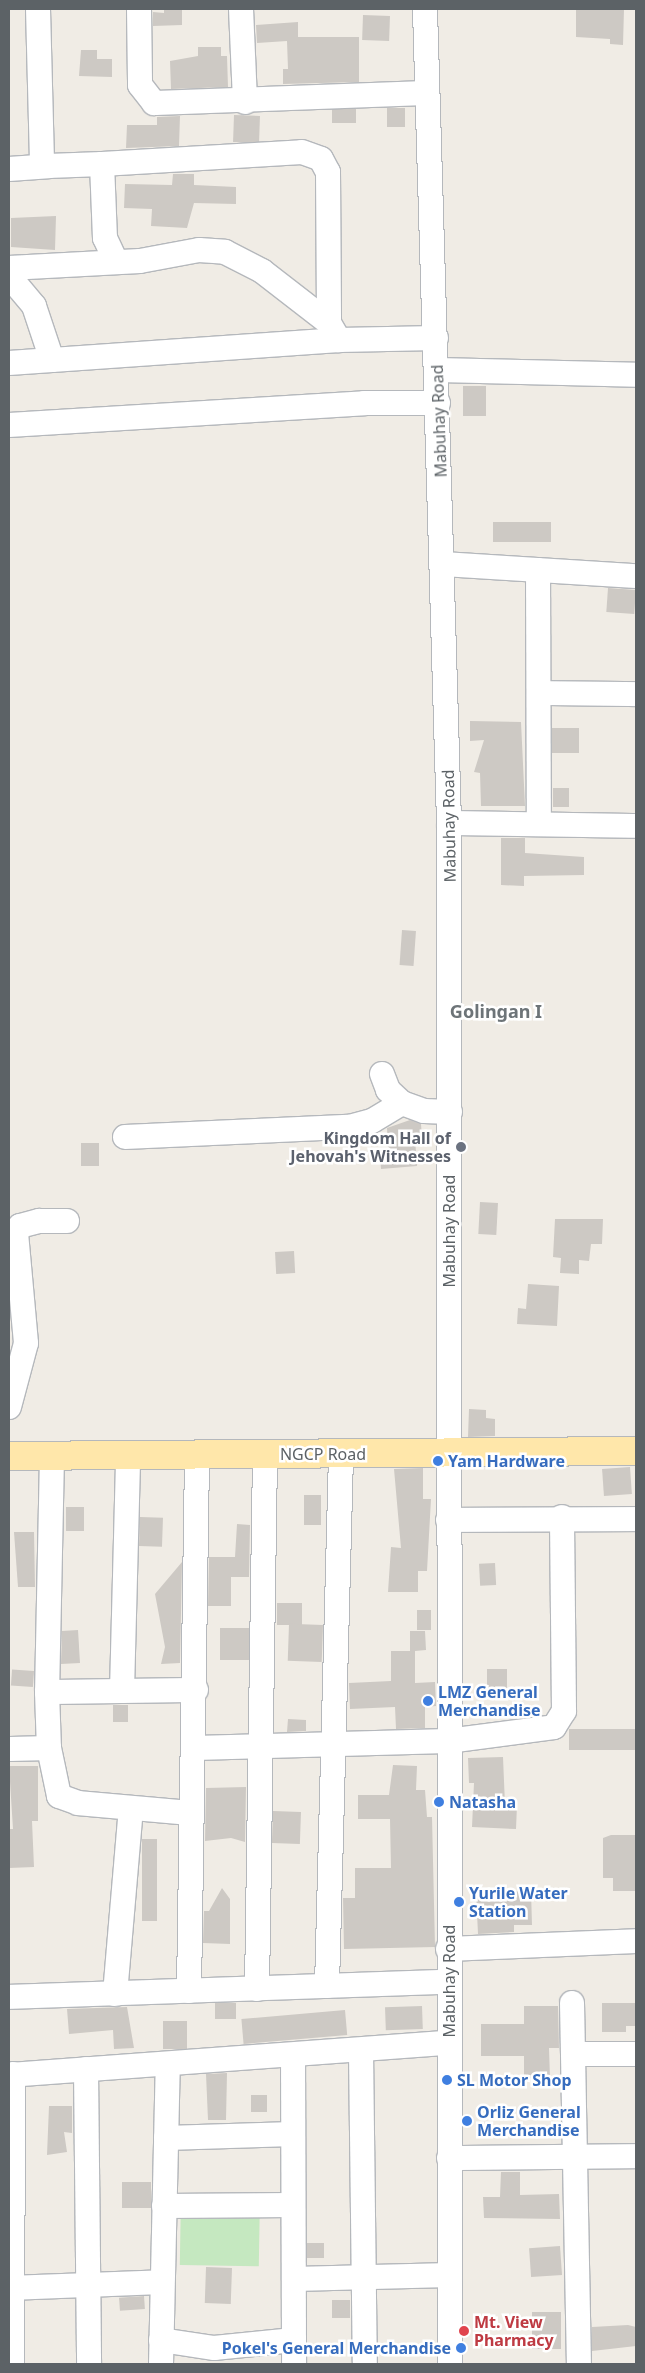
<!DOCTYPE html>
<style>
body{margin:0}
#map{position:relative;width:645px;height:2373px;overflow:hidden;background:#f0ece5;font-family:"Noto Sans",sans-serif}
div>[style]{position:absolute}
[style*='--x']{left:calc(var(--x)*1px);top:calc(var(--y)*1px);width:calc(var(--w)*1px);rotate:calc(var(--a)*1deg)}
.green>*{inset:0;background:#c5e8c0;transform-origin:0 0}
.building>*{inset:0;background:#cdc9c4;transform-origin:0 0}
.roads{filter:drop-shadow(1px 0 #b5b8bc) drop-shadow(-1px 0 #b5b8bc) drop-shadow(0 1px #b5b8bc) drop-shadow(0 -1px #b5b8bc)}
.minor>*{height:24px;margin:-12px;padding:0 12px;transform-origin:12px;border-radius:12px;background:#fff}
.major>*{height:28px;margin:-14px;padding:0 14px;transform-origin:14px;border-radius:14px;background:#ffe7aa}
.dots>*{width:14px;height:14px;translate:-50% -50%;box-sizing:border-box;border:2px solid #fff;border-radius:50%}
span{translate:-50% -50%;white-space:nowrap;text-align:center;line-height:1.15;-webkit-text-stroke:5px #fff;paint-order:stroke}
.street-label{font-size:16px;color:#5c6266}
.worship-label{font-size:16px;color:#5b616d;font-weight:700}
.right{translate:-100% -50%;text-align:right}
.shop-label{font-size:16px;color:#366cbe;font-weight:700}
.left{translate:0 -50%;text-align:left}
.health-label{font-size:16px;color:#be3a42;font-weight:700}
.neighbourhood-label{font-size:18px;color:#6d7478;font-weight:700}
.frame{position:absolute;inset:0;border:10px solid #5c6266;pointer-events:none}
</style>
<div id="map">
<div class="green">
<div style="left:181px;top:2196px;width:79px;height:69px;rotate:1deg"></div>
</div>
<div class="building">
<div style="clip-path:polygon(164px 9px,182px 9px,182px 25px,153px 26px,153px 12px,164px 13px)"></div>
<div style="clip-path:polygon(576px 9px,624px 9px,623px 45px,610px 44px,610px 39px,576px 37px)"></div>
<div style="left:363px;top:15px;width:27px;height:25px;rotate:2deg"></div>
<div style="clip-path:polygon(298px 22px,298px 37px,359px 37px,359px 82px,283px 84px,283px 69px,288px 69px,287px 41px,257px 43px,256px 25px)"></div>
<div style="clip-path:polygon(198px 47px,221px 47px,221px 56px,227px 56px,228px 87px,171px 89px,170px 61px,198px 56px)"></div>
<div style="clip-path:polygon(81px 50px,97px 50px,97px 59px,112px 59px,112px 77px,79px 76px)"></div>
<div style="left:387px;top:108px;width:18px;height:19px"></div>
<div style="left:356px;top:109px;width:14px;height:24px;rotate:90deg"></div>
<div style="left:234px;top:115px;width:26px;height:27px;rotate:2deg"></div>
<div style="clip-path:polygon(180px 116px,179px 146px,126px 148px,127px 125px,157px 125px,157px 117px)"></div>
<div style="clip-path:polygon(173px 174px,194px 174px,194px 185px,236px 187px,236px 204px,194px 203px,187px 228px,151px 226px,152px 209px,124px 208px,125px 184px,172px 185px)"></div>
<div style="clip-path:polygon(56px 216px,55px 250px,11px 247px,11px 218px)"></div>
<div style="left:463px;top:386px;width:23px;height:30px"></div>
<div style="left:551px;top:522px;width:20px;height:58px;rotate:90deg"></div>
<div style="left:608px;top:588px;width:28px;height:24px;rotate:4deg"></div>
<div style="clip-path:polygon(470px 721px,521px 722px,525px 806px,481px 806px,480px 773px,474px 772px,484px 740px,470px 741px)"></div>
<div style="left:552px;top:728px;width:27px;height:25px"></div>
<div style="left:553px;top:788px;width:16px;height:19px"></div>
<div style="clip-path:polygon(501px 838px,525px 838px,525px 853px,584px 857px,584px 875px,524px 876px,524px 886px,501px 885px)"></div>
<div style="left:402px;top:930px;width:14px;height:35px;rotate:4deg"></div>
<div style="clip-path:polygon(410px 1120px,421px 1124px,422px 1138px,415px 1139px,417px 1166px,381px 1169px,380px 1156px,388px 1150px,387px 1128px)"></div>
<div style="left:81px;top:1143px;width:18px;height:23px"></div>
<div style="left:480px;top:1202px;width:18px;height:32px;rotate:3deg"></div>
<div style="clip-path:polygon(555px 1219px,603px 1219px,602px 1244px,591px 1244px,589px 1261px,579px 1260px,579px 1274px,560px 1273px,561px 1258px,553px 1257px)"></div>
<div style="left:294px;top:1251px;width:22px;height:19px;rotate:87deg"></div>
<div style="clip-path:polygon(528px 1284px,559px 1286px,557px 1326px,517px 1324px,518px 1308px,526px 1309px)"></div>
<div style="clip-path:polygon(469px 1409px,486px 1410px,486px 1418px,495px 1419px,495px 1436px,468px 1437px)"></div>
<div style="left:630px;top:1467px;width:27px;height:28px;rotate:86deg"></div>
<div style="clip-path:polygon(423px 1468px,423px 1499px,431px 1499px,427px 1571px,418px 1571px,418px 1592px,388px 1592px,391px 1547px,401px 1548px,394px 1469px)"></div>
<div style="left:304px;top:1495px;width:17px;height:30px"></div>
<div style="left:66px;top:1507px;width:18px;height:24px"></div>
<div style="left:140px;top:1517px;width:23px;height:29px;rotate:2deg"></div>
<div style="clip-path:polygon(237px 1524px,250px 1525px,249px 1577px,231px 1577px,231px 1606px,208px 1606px,209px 1557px,235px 1557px)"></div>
<div style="clip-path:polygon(14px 1532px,34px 1532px,35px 1587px,18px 1587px)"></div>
<div style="clip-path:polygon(182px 1562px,180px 1663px,161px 1664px,165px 1647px,155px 1594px)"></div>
<div style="left:495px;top:1563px;width:22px;height:16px;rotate:87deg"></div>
<div style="left:277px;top:1603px;width:25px;height:22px"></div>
<div style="left:417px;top:1610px;width:14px;height:20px"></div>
<div style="left:323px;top:1625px;width:37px;height:34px;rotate:92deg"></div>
<div style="left:220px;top:1628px;width:29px;height:32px"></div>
<div style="clip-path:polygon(78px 1630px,80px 1663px,61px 1664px,62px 1631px)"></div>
<div style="clip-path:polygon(410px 1631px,425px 1631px,426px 1650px,415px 1651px,415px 1683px,435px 1682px,436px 1706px,425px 1707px,425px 1728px,396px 1729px,395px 1707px,350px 1709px,349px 1683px,391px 1681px,391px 1651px,410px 1651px)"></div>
<div style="left:487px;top:1669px;width:20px;height:20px"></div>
<div style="left:34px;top:1671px;width:16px;height:22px;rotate:94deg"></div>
<div style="left:113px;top:1705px;width:15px;height:17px"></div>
<div style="clip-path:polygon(288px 1719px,306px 1720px,306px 1731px,287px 1732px)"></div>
<div style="left:636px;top:1729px;width:21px;height:67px;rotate:90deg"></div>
<div style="clip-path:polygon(503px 1757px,505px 1805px,517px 1805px,516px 1829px,472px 1827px,474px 1783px,469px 1783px,468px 1758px)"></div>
<div style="clip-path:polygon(393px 1765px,417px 1766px,416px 1790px,425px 1790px,427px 1817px,432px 1817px,435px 1947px,344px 1949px,343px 1898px,355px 1898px,355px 1868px,391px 1868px,390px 1819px,358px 1819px,358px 1795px,389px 1795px)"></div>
<div style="clip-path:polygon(9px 1766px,38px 1766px,38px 1821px,32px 1821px,34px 1867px,9px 1868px,9px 1829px,13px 1829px)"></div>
<div style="clip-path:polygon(246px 1787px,245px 1842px,231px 1838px,205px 1841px,206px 1788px)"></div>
<div style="left:273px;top:1811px;width:28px;height:32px;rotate:2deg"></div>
<div style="clip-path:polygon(611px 1835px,636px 1835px,636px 1891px,613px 1891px,613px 1878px,603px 1878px,603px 1838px)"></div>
<div style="left:142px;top:1839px;width:15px;height:82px"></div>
<div style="clip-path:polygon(222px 1888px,230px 1899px,230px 1944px,203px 1943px,204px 1911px,209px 1911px)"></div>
<div style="clip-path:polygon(531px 1891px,532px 1925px,514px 1925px,514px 1932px,478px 1934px,476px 1892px)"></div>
<div style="left:236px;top:2003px;width:16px;height:21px;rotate:90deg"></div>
<div style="clip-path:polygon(602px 2003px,636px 2003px,636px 2026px,626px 2026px,626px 2032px,602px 2032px)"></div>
<div style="left:422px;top:2006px;width:23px;height:37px;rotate:88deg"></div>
<div style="clip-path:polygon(524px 2006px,558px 2006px,559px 2048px,549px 2048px,550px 2078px,524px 2078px,524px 2056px,481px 2056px,481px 2024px,524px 2024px)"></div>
<div style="clip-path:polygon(127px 2007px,134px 2048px,114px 2049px,113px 2030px,69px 2034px,67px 2009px)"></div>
<div style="left:345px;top:2010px;width:25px;height:104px;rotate:85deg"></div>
<div style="left:163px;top:2021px;width:24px;height:28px"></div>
<div style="clip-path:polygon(227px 2073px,226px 2120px,208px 2120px,206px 2074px)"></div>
<div style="left:267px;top:2095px;width:17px;height:16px;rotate:90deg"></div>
<div style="clip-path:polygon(49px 2106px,72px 2106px,72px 2133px,64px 2132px,67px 2152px,47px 2155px)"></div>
<div style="clip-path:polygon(501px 2172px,520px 2172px,520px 2195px,559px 2194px,560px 2219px,484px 2218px,483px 2197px,500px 2197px)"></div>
<div style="left:151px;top:2182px;width:26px;height:29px;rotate:90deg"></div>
<div style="left:307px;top:2243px;width:17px;height:15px"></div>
<div style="left:560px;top:2246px;width:29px;height:31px;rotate:86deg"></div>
<div style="left:232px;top:2268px;width:36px;height:26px;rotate:92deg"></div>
<div style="left:144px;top:2296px;width:13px;height:25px;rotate:86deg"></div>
<div style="left:332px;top:2300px;width:18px;height:18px"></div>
<div style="left:532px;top:2312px;width:29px;height:37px"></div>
<div style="clip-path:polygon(628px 2325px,636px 2327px,636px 2346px,592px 2351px,592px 2327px)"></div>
</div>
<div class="roads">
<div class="minor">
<div style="--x:38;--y:9;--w:150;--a:88.5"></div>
<div style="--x:42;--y:159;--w:9;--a:49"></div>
<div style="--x:48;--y:166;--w:54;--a:-2.1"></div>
<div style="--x:102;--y:164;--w:74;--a:87.7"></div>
<div style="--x:105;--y:238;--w:23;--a:65"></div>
<div style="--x:139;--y:9;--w:76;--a:89.2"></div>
<div style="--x:140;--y:85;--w:23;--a:52"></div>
<div style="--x:154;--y:103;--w:273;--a:-2.1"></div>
<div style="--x:241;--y:9;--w:93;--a:87.5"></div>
<div style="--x:425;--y:9;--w:814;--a:88.31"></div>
<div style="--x:449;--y:823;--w:1541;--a:89.96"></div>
<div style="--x:102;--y:164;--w:200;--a:-3.4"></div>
<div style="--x:302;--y:152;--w:20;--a:20"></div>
<div style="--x:321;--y:159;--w:15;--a:62"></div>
<div style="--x:328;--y:172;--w:151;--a:89.6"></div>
<div style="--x:9;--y:169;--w:39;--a:-4"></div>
<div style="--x:9;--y:268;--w:131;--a:-3.1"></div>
<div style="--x:140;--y:261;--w:60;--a:-10.6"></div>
<div style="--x:199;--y:250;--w:26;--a:4"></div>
<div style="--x:225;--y:252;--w:42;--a:27.2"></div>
<div style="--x:262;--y:271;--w:85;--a:37.8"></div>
<div style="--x:329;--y:323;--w:20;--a:60"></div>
<div style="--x:339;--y:340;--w:97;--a:-1.2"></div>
<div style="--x:9;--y:276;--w:39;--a:50"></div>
<div style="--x:34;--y:306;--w:57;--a:71.6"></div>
<div style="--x:9;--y:363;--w:331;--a:-4"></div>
<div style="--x:438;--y:370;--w:198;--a:1.4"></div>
<div style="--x:9;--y:425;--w:356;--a:-3.5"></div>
<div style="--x:364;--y:403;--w:74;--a:0"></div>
<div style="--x:443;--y:564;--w:193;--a:3.6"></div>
<div style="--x:538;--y:570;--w:253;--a:89.8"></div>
<div style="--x:539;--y:693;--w:97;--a:0.6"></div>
<div style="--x:449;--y:823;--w:187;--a:0.9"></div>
<div style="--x:382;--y:1074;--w:17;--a:69"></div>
<div style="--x:388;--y:1090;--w:19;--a:43"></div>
<div style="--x:402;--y:1103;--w:23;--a:20"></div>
<div style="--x:424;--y:1111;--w:26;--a:2"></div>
<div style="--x:125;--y:1137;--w:224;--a:-2.6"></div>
<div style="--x:349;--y:1127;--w:24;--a:-15"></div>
<div style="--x:372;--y:1121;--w:35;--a:-31"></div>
<div style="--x:9;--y:1407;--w:66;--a:-75.1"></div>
<div style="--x:26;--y:1343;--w:109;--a:-95.2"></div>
<div style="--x:16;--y:1234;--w:9;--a:-63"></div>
<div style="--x:20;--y:1226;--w:20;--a:-15"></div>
<div style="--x:39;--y:1221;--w:28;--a:0"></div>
<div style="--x:52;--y:1456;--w:236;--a:91.2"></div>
<div style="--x:47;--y:1692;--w:56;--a:88"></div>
<div style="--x:49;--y:1748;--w:49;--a:78.2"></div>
<div style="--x:59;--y:1796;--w:20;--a:20"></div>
<div style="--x:78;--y:1803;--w:112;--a:5.1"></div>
<div style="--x:448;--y:1520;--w:188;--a:-0.3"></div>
<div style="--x:122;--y:1691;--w:236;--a:-88.5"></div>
<div style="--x:47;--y:1692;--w:149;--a:-0.8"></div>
<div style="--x:195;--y:1748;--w:253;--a:-1.6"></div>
<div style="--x:448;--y:1741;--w:107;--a:-7.5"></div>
<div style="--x:554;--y:1727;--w:19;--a:-58"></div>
<div style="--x:564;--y:1711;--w:194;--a:-90.6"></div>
<div style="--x:9;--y:1749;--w:40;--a:-1.4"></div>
<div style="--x:448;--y:1949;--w:188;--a:-2.4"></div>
<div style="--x:327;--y:1986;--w:532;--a:-88.49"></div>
<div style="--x:257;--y:1989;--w:535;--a:-89.14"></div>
<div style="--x:189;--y:1991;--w:536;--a:-89.14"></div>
<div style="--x:115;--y:1994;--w:186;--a:-85.1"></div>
<div style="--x:9;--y:1997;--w:440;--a:-2"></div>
<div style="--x:572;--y:2003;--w:361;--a:88.9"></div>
<div style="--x:361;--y:2051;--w:313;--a:89.3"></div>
<div style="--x:573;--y:2054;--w:63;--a:0"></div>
<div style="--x:293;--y:2055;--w:309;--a:89.8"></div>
<div style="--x:86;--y:2069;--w:295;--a:89.4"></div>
<div style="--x:9;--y:2075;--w:441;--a:-4.2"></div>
<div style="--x:166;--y:2138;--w:127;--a:-1.8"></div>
<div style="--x:449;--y:2158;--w:187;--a:-0.6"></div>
<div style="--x:164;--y:2206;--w:129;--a:-0.4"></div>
<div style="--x:294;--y:2279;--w:156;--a:-1.5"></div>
<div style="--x:9;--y:2288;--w:153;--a:-2.2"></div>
<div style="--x:161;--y:2340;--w:54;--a:8.6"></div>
<div style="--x:214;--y:2348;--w:80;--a:-5.7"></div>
<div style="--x:12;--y:2364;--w:290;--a:-89.8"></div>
<div style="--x:161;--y:2364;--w:299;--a:-88.7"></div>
</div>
<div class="major">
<div style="--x:9;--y:1456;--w:627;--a:-0.46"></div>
</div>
</div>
<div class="dots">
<div style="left:461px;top:1147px;background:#6b7280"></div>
<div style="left:438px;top:1461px;background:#3f7fe0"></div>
<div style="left:428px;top:1701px;background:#3f7fe0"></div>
<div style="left:439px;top:1802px;background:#3f7fe0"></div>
<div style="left:459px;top:1902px;background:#3f7fe0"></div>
<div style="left:447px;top:2080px;background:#3f7fe0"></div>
<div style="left:467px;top:2121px;background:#3f7fe0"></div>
<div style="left:464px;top:2331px;background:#e0444e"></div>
<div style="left:461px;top:2348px;background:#3f7fe0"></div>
</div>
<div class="street-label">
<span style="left:439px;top:421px;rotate:-92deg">Mabuhay Road</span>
<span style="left:449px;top:826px;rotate:-91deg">Mabuhay Road</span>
<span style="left:449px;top:1231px;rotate:-90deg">Mabuhay Road</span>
<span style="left:323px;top:1454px">NGCP Road</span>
<span style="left:449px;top:1981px;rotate:-90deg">Mabuhay Road</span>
</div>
<div class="worship-label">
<span class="right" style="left:451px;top:1147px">Kingdom Hall of<br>Jehovah's Witnesses</span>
</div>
<div class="shop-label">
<span class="left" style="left:448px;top:1461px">Yam Hardware</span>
<span class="left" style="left:438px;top:1701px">LMZ General<br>Merchandise</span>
<span class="left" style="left:449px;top:1802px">Natasha</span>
<span class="left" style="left:469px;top:1902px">Yurile Water<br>Station</span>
<span class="left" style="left:457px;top:2080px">SL Motor Shop</span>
<span class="left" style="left:477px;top:2121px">Orliz General<br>Merchandise</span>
<span class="right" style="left:451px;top:2348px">Pokel's General Merchandise</span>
</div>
<div class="health-label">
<span class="left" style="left:474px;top:2331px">Mt. View<br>Pharmacy</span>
</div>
<div class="neighbourhood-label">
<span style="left:496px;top:1011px">Golingan I</span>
</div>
<div class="frame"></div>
</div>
